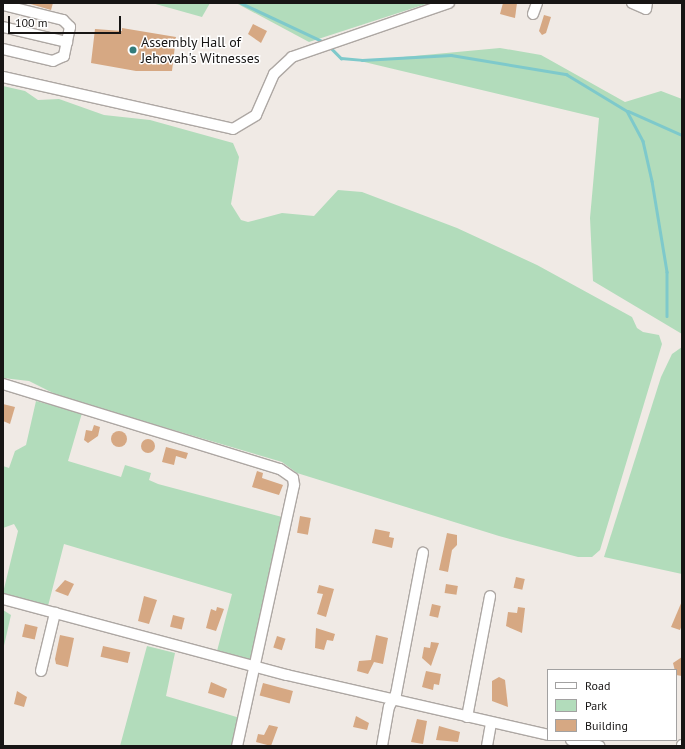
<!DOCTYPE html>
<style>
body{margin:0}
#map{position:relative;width:685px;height:749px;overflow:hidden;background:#f0eae5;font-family:"PT Sans",sans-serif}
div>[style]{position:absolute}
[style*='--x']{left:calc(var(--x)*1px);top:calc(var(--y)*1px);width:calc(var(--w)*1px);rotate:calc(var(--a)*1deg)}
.green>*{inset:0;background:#b2dcbb}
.stream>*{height:2.5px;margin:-1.25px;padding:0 1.25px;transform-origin:1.25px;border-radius:1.25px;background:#7ec9cb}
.building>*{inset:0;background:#d6a883;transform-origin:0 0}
.round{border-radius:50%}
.roads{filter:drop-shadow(1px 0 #ada7a3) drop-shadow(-1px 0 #ada7a3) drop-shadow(0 1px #ada7a3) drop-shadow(0 -1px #ada7a3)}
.minor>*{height:10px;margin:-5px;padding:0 5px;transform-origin:5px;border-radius:5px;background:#fff}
.dots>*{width:11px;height:11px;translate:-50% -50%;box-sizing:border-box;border:2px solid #fff;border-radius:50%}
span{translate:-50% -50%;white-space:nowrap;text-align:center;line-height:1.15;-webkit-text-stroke:3px #fff;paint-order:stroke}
.poi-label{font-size:14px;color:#171514}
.left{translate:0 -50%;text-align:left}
.frame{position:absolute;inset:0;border:4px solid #171514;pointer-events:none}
.legend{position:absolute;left:547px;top:669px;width:130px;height:72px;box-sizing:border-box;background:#fff;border:1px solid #a2a1a1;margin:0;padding:5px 7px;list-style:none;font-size:12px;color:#171514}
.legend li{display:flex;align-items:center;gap:8px;height:20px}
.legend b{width:20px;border:1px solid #a2a1a1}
.scale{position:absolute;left:8px;top:16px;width:113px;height:18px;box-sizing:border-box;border:2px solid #171514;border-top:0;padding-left:5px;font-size:12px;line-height:14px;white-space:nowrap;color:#171514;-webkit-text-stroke:3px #fff;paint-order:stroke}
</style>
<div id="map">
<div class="green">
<div style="clip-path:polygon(152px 3px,210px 3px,202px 17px)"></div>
<div style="clip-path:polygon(236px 3px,429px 3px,309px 42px)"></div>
<div style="clip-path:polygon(500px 48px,541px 55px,625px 102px,661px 91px,682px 99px,682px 334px,593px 281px,590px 218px,599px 118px,360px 61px)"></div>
<div style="clip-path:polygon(3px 86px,25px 91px,38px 100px,59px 99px,104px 115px,150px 120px,233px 143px,239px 157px,231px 204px,241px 220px,248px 222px,282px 213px,314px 216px,338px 190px,362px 192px,457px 228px,537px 265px,632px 317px,637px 328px,643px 332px,659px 335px,662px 344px,600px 550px,592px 557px,578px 557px,499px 536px,297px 473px,282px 462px,61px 397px,29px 381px,3px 378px)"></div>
<div style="clip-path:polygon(682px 347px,682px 574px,604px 557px,661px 377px,672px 354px)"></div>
<div style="clip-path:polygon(36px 401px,82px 413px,68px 461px,121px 477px,125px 465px,151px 473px,149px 480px,158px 484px,282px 517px,250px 660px,217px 651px,232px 594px,64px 544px,48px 606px,3px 593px,18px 531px,14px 524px,3px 528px,3px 466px,9px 468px,15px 451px,26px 445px)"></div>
<div style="clip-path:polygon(3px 610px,11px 615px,3px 650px)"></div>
<div style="clip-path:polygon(147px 646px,175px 653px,166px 696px,240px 718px,231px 746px,120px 746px)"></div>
</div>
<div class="stream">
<div style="--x:241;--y:3;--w:94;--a:25.2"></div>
<div style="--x:330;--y:47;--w:16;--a:45"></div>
<div style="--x:341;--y:58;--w:21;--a:5"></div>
<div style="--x:362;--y:60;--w:89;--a:-3.2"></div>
<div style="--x:451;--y:55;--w:117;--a:9.4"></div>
<div style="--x:566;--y:74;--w:71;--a:31.2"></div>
<div style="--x:627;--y:111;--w:34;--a:62"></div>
<div style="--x:643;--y:141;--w:41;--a:77.3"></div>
<div style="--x:652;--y:181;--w:92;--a:80.6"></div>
<div style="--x:667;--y:272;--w:44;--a:90"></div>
<div style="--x:628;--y:111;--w:59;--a:24"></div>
</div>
<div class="building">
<div style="clip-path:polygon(27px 3px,53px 3px,51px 10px)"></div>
<div style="clip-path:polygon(503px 3px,517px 3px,515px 18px,500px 14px)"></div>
<div style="clip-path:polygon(544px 15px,551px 17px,546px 33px,542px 35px,539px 31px)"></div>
<div style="clip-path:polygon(253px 24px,267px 31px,261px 43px,248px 34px)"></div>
<div style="clip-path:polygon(122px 28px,176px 37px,172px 71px,136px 71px,91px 63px,95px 29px,122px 31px)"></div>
<div style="clip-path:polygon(3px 404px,15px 407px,10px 424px,3px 421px)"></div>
<div style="clip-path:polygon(94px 425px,100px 427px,98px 436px,88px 443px,84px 440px,86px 430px,92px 431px)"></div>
<div class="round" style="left:111px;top:431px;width:16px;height:16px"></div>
<div class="round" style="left:141px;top:439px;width:14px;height:14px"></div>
<div style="clip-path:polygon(166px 447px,188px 453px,186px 459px,176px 456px,174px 465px,162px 462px)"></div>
<div style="clip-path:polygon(257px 471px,263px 473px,262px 478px,283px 485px,279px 495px,252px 487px)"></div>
<div style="left:300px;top:516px;width:11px;height:17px;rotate:10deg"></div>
<div style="clip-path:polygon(375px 529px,390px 532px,389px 537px,394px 538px,392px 548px,372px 543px)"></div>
<div style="clip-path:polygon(447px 533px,457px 535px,457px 545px,452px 550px,448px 572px,439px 570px)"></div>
<div style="left:516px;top:577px;width:9px;height:11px;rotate:13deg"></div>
<div style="clip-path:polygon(65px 580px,74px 584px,68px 596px,55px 591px)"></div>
<div style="left:446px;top:584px;width:12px;height:9px;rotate:9deg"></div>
<div style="clip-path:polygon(319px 585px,334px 589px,326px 617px,317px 614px,323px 594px,317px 593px)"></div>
<div style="clip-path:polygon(144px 596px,157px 600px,149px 624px,138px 621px)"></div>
<div style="clip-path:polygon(682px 601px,682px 625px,680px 630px,671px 627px)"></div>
<div style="left:432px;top:604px;width:9px;height:12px;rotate:13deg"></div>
<div style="clip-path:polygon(217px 607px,224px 609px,216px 631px,206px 628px,211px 609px,216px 611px)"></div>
<div style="clip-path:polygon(518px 607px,525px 608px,522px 633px,506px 626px,508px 612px,517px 613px)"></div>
<div style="left:173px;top:615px;width:12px;height:12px;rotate:14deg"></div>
<div style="left:25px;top:624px;width:13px;height:13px;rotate:13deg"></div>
<div style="clip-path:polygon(316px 628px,335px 634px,333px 641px,327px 640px,324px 650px,315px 648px)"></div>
<div style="clip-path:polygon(60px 635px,74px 638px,68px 667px,56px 664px,55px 659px)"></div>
<div style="clip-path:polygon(376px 635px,388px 638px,383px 664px,374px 662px,368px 674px,357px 671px,359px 661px,371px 660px)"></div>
<div style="left:277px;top:636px;width:9px;height:12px;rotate:18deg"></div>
<div style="clip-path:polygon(431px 642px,439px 643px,431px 666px,422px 658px,424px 647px,430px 648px)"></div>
<div style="left:103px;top:646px;width:28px;height:11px;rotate:13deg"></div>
<div style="clip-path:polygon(682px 657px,682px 676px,676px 675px,673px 663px)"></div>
<div style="clip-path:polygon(426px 671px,441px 674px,439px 685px,434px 684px,433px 690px,422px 687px)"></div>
<div style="clip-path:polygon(499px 677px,505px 680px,508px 707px,492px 701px,492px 681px)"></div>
<div style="clip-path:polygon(211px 682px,227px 689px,224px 698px,208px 693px)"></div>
<div style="left:263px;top:683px;width:31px;height:13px;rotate:15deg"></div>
<div style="clip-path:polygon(17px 691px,27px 697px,24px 707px,14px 704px)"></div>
<div style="clip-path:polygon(356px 716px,369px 723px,367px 730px,353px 727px)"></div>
<div style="clip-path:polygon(417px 719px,427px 721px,423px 744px,411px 742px)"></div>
<div style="clip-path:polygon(269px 725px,278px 727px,271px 746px,256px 742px,258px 734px,264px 735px)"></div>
<div style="clip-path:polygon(439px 726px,460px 732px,458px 742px,436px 740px)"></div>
</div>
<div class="roads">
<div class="minor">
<div style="--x:632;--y:3;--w:15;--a:23"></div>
<div style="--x:646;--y:9;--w:6;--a:-81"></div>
<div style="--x:3;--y:5;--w:62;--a:14"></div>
<div style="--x:63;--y:20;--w:10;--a:45"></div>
<div style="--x:70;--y:27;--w:30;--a:102"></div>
<div style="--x:64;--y:56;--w:12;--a:156"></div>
<div style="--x:53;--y:61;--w:51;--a:-166.5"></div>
<div style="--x:533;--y:14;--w:12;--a:-70"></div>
<div style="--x:3;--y:27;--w:66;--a:13.2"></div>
<div style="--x:3;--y:77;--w:236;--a:12.7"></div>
<div style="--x:233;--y:129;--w:27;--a:-31"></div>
<div style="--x:256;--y:115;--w:45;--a:-66.3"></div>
<div style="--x:274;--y:74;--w:25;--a:-43"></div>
<div style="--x:292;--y:57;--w:166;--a:-19"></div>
<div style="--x:3;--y:384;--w:290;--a:17.1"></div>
<div style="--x:280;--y:469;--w:16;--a:35"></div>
<div style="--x:293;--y:478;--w:7;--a:82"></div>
<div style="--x:294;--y:485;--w:267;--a:102.3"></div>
<div style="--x:3;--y:599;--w:294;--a:15"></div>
<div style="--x:287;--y:675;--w:268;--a:12.9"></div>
<div style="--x:41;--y:671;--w:60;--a:-76.4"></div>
<div style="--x:467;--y:717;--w:123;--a:-79.2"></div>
<div style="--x:571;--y:740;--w:29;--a:12"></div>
<div style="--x:382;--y:746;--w:40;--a:-80"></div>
<div style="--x:389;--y:707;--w:15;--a:-62"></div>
<div style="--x:396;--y:694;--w:144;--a:-79.2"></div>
<div style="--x:487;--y:746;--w:23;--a:-80"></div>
<div style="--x:682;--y:746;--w:1;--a:-90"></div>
</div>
</div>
<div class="dots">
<div style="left:133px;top:50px;background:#337c7b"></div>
</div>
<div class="poi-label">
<span class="left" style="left:141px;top:50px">Assembly Hall of<br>Jehovah's Witnesses</span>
</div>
<div class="frame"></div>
<ul class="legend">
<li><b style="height:5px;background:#fff"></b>Road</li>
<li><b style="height:11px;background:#b2dcbb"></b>Park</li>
<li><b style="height:11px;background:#d6a883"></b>Building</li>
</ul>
<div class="scale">100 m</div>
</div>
